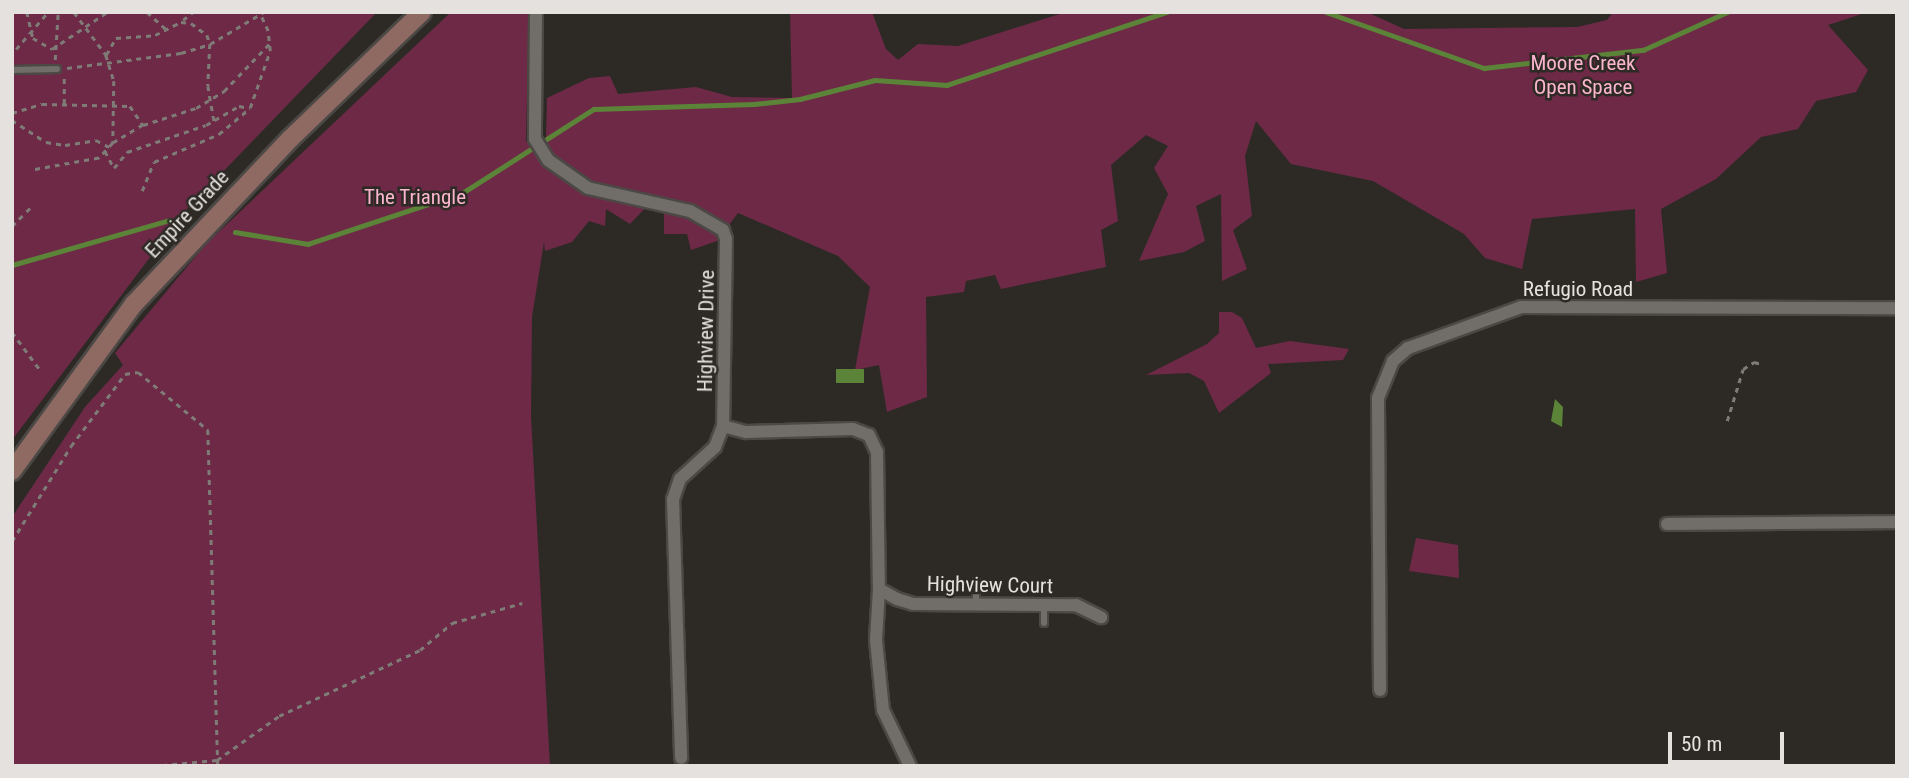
<!DOCTYPE html>
<style>
body{margin:0}
#map{position:relative;width:1909px;height:778px;overflow:hidden;background:#2d2a26;font-family:"Roboto Condensed",sans-serif}
div>[style]{position:absolute}
[style*='--x']{left:calc(var(--x)*1px);top:calc(var(--y)*1px);width:calc(var(--w)*1px);rotate:calc(var(--a)*1deg)}
.green>*{inset:0;background:#6d2946}
.water>*{inset:0;background:#5b8438;transform-origin:0 0}
.stream>*{height:4.5px;margin:-2.25px;padding:0 2.25px;transform-origin:2.25px;border-radius:2.25px;background:#5b8438}
.path>*{height:2.5px;margin-top:-1.25px;transform-origin:0;background:repeating-linear-gradient(90deg,#7f7c78 0 5px,transparent 0 10px)}
.roads{filter:drop-shadow(2px 0 #4c4845) drop-shadow(-2px 0 #4c4845) drop-shadow(0 2px #4c4845) drop-shadow(0 -2px #4c4845)}
.lane>*{height:6px;margin:-3px;padding:0 3px;transform-origin:3px;border-radius:3px;background:#716d69}
.street>*{height:12px;margin:-6px;padding:0 6px;transform-origin:6px;border-radius:6px;background:#716d69}
.secondary>*{height:18px;margin:-9px;padding:0 9px;transform-origin:9px;border-radius:9px;background:#8e6a63}
span{translate:-50% -50%;white-space:nowrap;text-align:center;line-height:1.15;-webkit-text-stroke:5px #2d2a26;paint-order:stroke}
.park-label{font-size:21px;color:#fcb5ce}
.street-label{font-size:21px;color:#e4e1df}
.frame{position:absolute;inset:0;border:14px solid #e4e1df;pointer-events:none}
.scale{position:absolute;left:1668px;top:732px;width:116px;height:32px;box-sizing:border-box;border:4px solid #e4e1df;border-top:0;padding-left:9px;font-size:21px;line-height:24px;white-space:nowrap;color:#e4e1df;-webkit-text-stroke:5px #2d2a26;paint-order:stroke}
</style>
<div id="map">
<div class="green">
<div style="clip-path:polygon(12px 12px,377px 12px,185px 211px,12px 440px)"></div>
<div style="clip-path:polygon(451px 12px,529px 12px,526px 141px,546px 138px,547px 98px,589px 78px,610px 76px,618px 94px,696px 87px,732px 97px,792px 98px,790px 12px,872px 12px,886px 49px,898px 60px,918px 44px,958px 46px,1066px 12px,1345px 12px,1371px 14px,1404px 29px,1577px 27px,1607px 20px,1613px 12px,1868px 12px,1828px 25px,1868px 70px,1856px 92px,1816px 101px,1798px 129px,1761px 137px,1716px 179px,1661px 209px,1667px 273px,1636px 282px,1635px 209px,1532px 219px,1522px 269px,1485px 258px,1464px 234px,1373px 181px,1291px 164px,1256px 121px,1245px 156px,1252px 216px,1233px 230px,1247px 269px,1222px 281px,1221px 194px,1196px 206px,1205px 241px,1184px 252px,1139px 261px,1168px 194px,1154px 168px,1168px 146px,1146px 135px,1111px 165px,1118px 221px,1101px 230px,1106px 267px,1001px 289px,995px 275px,966px 281px,964px 292px,926px 297px,927px 397px,887px 412px,879px 365px,855px 370px,870px 287px,838px 256px,738px 213px,717px 241px,691px 250px,687px 234px,664px 234px,664px 213px,649px 204px,630px 224px,606px 209px,605px 226px,589px 221px,572px 242px,545px 251px,544px 242px,532px 317px,531px 416px,550px 766px,12px 766px,12px 517px,85px 407px,123px 365px,115px 353px,206px 244px)"></div>
<div style="clip-path:polygon(1219px 312px,1232px 312px,1242px 318px,1256px 348px,1290px 341px,1349px 349px,1343px 360px,1268px 364px,1271px 373px,1219px 413px,1204px 381px,1189px 373px,1146px 375px,1207px 344px,1219px 333px)"></div>
<div style="clip-path:polygon(1416px 538px,1458px 545px,1459px 578px,1409px 571px)"></div>
</div>
<div class="water">
<div style="left:836px;top:369px;width:28px;height:14px"></div>
<div style="clip-path:polygon(1555px 399px,1563px 407px,1562px 427px,1551px 421px)"></div>
</div>
<div class="stream">
<div style="--x:1326;--y:12;--w:168;--a:19.5"></div>
<div style="--x:1484;--y:68;--w:160;--a:-6.5"></div>
<div style="--x:1643;--y:50;--w:92;--a:-24.3"></div>
<div style="--x:235;--y:232;--w:74;--a:9.3"></div>
<div style="--x:308;--y:244;--w:164;--a:-18.4"></div>
<div style="--x:464;--y:192;--w:154;--a:-32.6"></div>
<div style="--x:594;--y:109;--w:160;--a:-1.8"></div>
<div style="--x:754;--y:104;--w:46;--a:-6.2"></div>
<div style="--x:800;--y:99;--w:77;--a:-14.2"></div>
<div style="--x:875;--y:80;--w:72;--a:4"></div>
<div style="--x:947;--y:85;--w:232;--a:-18.4"></div>
<div style="--x:12;--y:265;--w:164;--a:-15.9"></div>
</div>
<div class="path">
<div style="--x:27;--y:12;--w:27;--a:77"></div>
<div style="--x:33;--y:38;--w:22;--a:30"></div>
<div style="--x:52;--y:49;--w:66;--a:-33.9"></div>
<div style="--x:74;--y:12;--w:54;--a:53.3"></div>
<div style="--x:106;--y:55;--w:27;--a:73"></div>
<div style="--x:114;--y:81;--w:62;--a:90.9"></div>
<div style="--x:147;--y:12;--w:25;--a:42"></div>
<div style="--x:183;--y:20;--w:13;--a:-39"></div>
<div style="--x:16;--y:49;--w:49;--a:-49.1"></div>
<div style="--x:106;--y:55;--w:20;--a:-60"></div>
<div style="--x:116;--y:38;--w:39;--a:-4"></div>
<div style="--x:155;--y:35;--w:29;--a:-27"></div>
<div style="--x:181;--y:22;--w:10;--a:6"></div>
<div style="--x:191;--y:23;--w:20;--a:37"></div>
<div style="--x:207;--y:35;--w:9;--a:72"></div>
<div style="--x:210;--y:44;--w:42;--a:92.7"></div>
<div style="--x:208;--y:86;--w:36;--a:80"></div>
<div style="--x:55;--y:60;--w:48;--a:-86.4"></div>
<div style="--x:67;--y:68;--w:115;--a:-7.5"></div>
<div style="--x:181;--y:53;--w:30;--a:-17"></div>
<div style="--x:210;--y:44;--w:63;--a:-30.7"></div>
<div style="--x:64;--y:104;--w:26;--a:-90"></div>
<div style="--x:12;--y:113;--w:31;--a:-17"></div>
<div style="--x:42;--y:104;--w:88;--a:1.3"></div>
<div style="--x:130;--y:106;--w:23;--a:56"></div>
<div style="--x:143;--y:125;--w:35;--a:149"></div>
<div style="--x:113;--y:143;--w:21;--a:133"></div>
<div style="--x:99;--y:158;--w:68;--a:169.8"></div>
<div style="--x:12;--y:120;--w:40;--a:32.9"></div>
<div style="--x:46;--y:142;--w:19;--a:9"></div>
<div style="--x:65;--y:145;--w:31;--a:-9"></div>
<div style="--x:96;--y:140;--w:15;--a:28"></div>
<div style="--x:143;--y:125;--w:56;--a:-17.8"></div>
<div style="--x:196;--y:108;--w:33;--a:-31"></div>
<div style="--x:224;--y:91;--w:65;--a:-46.2"></div>
<div style="--x:105;--y:151;--w:19;--a:62"></div>
<div style="--x:114;--y:168;--w:21;--a:-51"></div>
<div style="--x:127;--y:152;--w:83;--a:-18.9"></div>
<div style="--x:206;--y:125;--w:38;--a:-30"></div>
<div style="--x:239;--y:106;--w:11;--a:10"></div>
<div style="--x:142;--y:191;--w:31;--a:-68"></div>
<div style="--x:154;--y:162;--w:71;--a:-23.3"></div>
<div style="--x:219;--y:134;--w:40;--a:-40"></div>
<div style="--x:250;--y:108;--w:60;--a:-70.7"></div>
<div style="--x:270;--y:51;--w:20;--a:-96"></div>
<div style="--x:268;--y:31;--w:21;--a:-115"></div>
<div style="--x:12;--y:226;--w:30;--a:-45"></div>
<div style="--x:12;--y:332;--w:49;--a:53.4"></div>
<div style="--x:1727;--y:421;--w:54;--a:-72.9"></div>
<div style="--x:1743;--y:369;--w:13;--a:-32"></div>
<div style="--x:1754;--y:362;--w:8;--a:14"></div>
<div style="--x:12;--y:541;--w:112;--a:-58.2"></div>
<div style="--x:71;--y:446;--w:90;--a:-53.1"></div>
<div style="--x:125;--y:374;--w:13;--a:-9"></div>
<div style="--x:138;--y:372;--w:91;--a:39.6"></div>
<div style="--x:208;--y:430;--w:336;--a:88.3"></div>
<div style="--x:152;--y:766;--w:65;--a:-5.3"></div>
<div style="--x:217;--y:760;--w:76;--a:-35.4"></div>
<div style="--x:279;--y:716;--w:156;--a:-25.1"></div>
<div style="--x:420;--y:650;--w:42;--a:-40.2"></div>
<div style="--x:452;--y:623;--w:73;--a:-15.9"></div>
</div>
<div class="roads">
<div class="lane">
<div style="--x:12;--y:70;--w:45;--a:-1.3"></div>
<div style="--x:976;--y:582;--w:22;--a:90"></div>
<div style="--x:1044;--y:605;--w:18;--a:90"></div>
</div>
<div class="street">
<div style="--x:536;--y:12;--w:127;--a:90.5"></div>
<div style="--x:535;--y:139;--w:25;--a:58"></div>
<div style="--x:548;--y:160;--w:49;--a:35"></div>
<div style="--x:588;--y:188;--w:105;--a:12.7"></div>
<div style="--x:690;--y:211;--w:38;--a:30"></div>
<div style="--x:723;--y:230;--w:9;--a:72"></div>
<div style="--x:726;--y:239;--w:187;--a:90.9"></div>
<div style="--x:723;--y:426;--w:22;--a:111"></div>
<div style="--x:715;--y:447;--w:47;--a:137.6"></div>
<div style="--x:680;--y:479;--w:21;--a:109"></div>
<div style="--x:673;--y:499;--w:259;--a:88.2"></div>
<div style="--x:723;--y:426;--w:24;--a:15"></div>
<div style="--x:746;--y:432;--w:107;--a:-1.6"></div>
<div style="--x:853;--y:429;--w:17;--a:21"></div>
<div style="--x:869;--y:435;--w:19;--a:65"></div>
<div style="--x:877;--y:452;--w:137;--a:89.2"></div>
<div style="--x:879;--y:589;--w:21;--a:29"></div>
<div style="--x:897;--y:599;--w:17;--a:17"></div>
<div style="--x:913;--y:604;--w:163;--a:0.4"></div>
<div style="--x:1076;--y:605;--w:28;--a:26"></div>
<div style="--x:1667;--y:524;--w:230;--a:-0.5"></div>
<div style="--x:879;--y:589;--w:51;--a:93.4"></div>
<div style="--x:876;--y:640;--w:70;--a:84.3"></div>
<div style="--x:883;--y:710;--w:62;--a:64.3"></div>
<div style="--x:1380;--y:690;--w:292;--a:-90.4"></div>
<div style="--x:1378;--y:398;--w:40;--a:-68"></div>
<div style="--x:1393;--y:361;--w:20;--a:-41"></div>
<div style="--x:1408;--y:348;--w:120;--a:-19.9"></div>
<div style="--x:1521;--y:307;--w:376;--a:0.2"></div>
</div>
<div class="secondary">
<div style="--x:12;--y:471;--w:207;--a:-53.9"></div>
<div style="--x:134;--y:304;--w:227;--a:-46.6"></div>
<div style="--x:290;--y:139;--w:183;--a:-43.9"></div>
</div>
</div>
<div class="park-label">
<span style="left:1583px;top:75px">Moore Creek<br>Open Space</span>
<span style="left:415px;top:197px">The Triangle</span>
</div>
<div class="street-label">
<span style="left:187px;top:214px;rotate:-47deg">Empire Grade</span>
<span style="left:1578px;top:289px">Refugio Road</span>
<span style="left:706px;top:331px;rotate:-89deg">Highview Drive</span>
<span style="left:990px;top:585px;rotate:1deg">Highview Court</span>
</div>
<div class="frame"></div>
<div class="scale">50 m</div>
</div>
